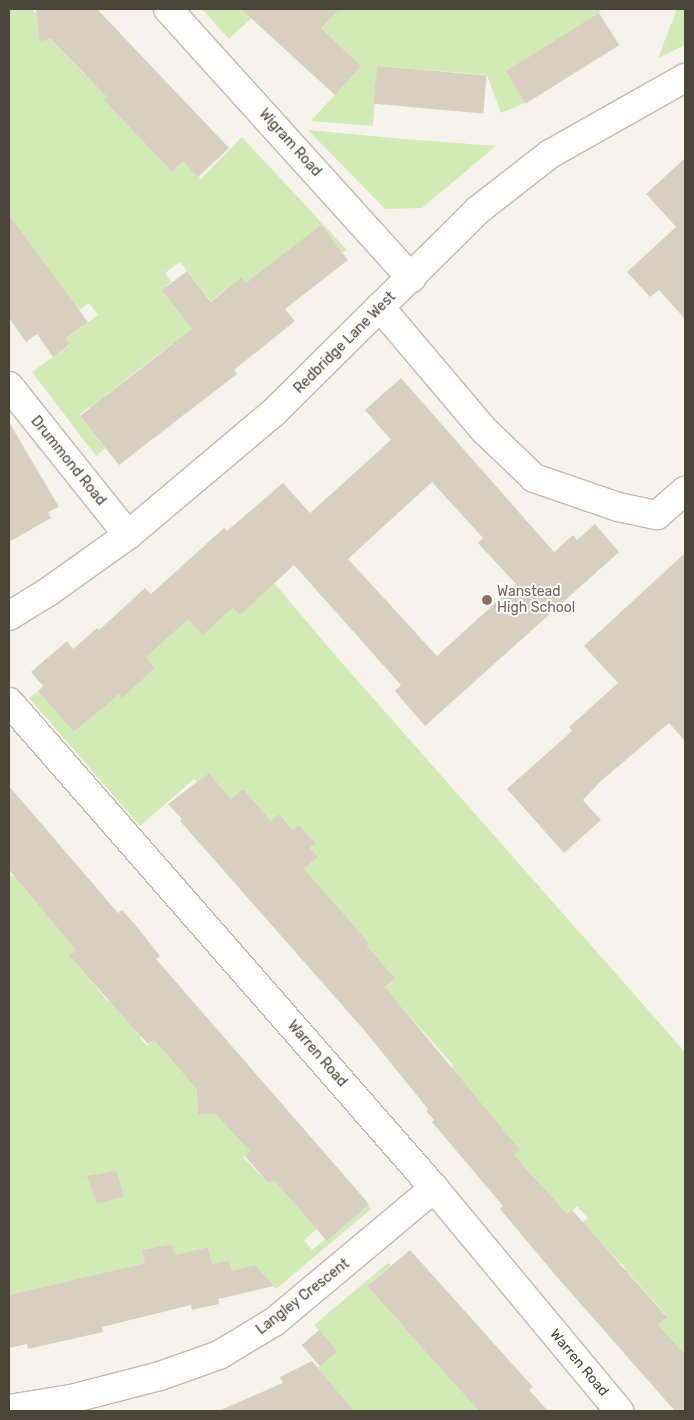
<!DOCTYPE html>
<style>
body{margin:0}
#map{position:relative;width:694px;height:1420px;overflow:hidden;background:#f6f3ec;font-family:Rubik,sans-serif}
div>[style]{position:absolute}
[style*='--x']{left:calc(var(--x)*1px);top:calc(var(--y)*1px);width:calc(var(--w)*1px);rotate:calc(var(--a)*1deg)}
.green>*{inset:0;background:#d2eab5}
.building>*{inset:0;background:#d8cfc1;transform-origin:0 0}
.roads{filter:drop-shadow(1px 0 #c2bbae) drop-shadow(-1px 0 #c2bbae) drop-shadow(0 1px #c2bbae) drop-shadow(0 -1px #c2bbae)}
.minor>*{height:28px;margin:-14px;padding:0 14px;transform-origin:14px;border-radius:14px;background:#fff}
.dots>*{width:14px;height:14px;translate:-50% -50%;box-sizing:border-box;border:2px solid #fff;border-radius:50%}
span{translate:-50% -50%;white-space:nowrap;text-align:center;line-height:1.15;-webkit-text-stroke:4px #fff;paint-order:stroke}
.street-label{font-size:14px;color:#4b4439}
.education-label{font-size:14px;color:#785e54}
.left{translate:0 -50%;text-align:left}
.frame{position:absolute;inset:0;border:10px solid #4b4439;pointer-events:none}
</style>
<div id="map">
<div class="green">
<div style="clip-path:polygon(9px 9px,32px 9px,43px 21px,38px 27px,44px 40px,51px 39px,85px 75px,116px 88px,105px 100px,172px 172px,183px 161px,201px 179px,242px 137px,347px 250px,256px 295px,241px 277px,211px 301px,180px 262px,165px 273px,171px 282px,162px 290px,179px 312px,209px 338px,172px 344px,143px 366px,108px 394px,101px 424px,89px 407px,79px 415px,105px 448px,96px 456px,32px 372px,70px 345px,66px 338px,98px 315px,89px 303px,77px 311px,9px 215px)"></div>
<div style="clip-path:polygon(202px 9px,261px 9px,229px 39px)"></div>
<div style="clip-path:polygon(325px 9px,601px 9px,599px 13px,507px 74px,527px 102px,501px 113px,487px 75px,377px 66px,373px 126px,311px 121px,361px 66px,321px 28px,332px 16px)"></div>
<div style="clip-path:polygon(677px 9px,685px 9px,685px 45px,658px 58px)"></div>
<div style="clip-path:polygon(308px 130px,403px 139px,496px 146px,422px 208px,385px 209px)"></div>
<div style="clip-path:polygon(241px 544px,335px 655px,685px 1052px,685px 1358px,658px 1325px,667px 1316px,629px 1273px,620px 1280px,617px 1277px,626px 1269px,609px 1251px,600px 1258px,578px 1227px,588px 1218px,577px 1206px,567px 1215px,527px 1169px,435px 1083px,454px 1066px,385px 988px,395px 978px,367px 946px,369px 943px,356px 928px,346px 937px,303px 870px,318px 857px,310px 848px,315px 843px,299px 825px,293px 830px,279px 814px,271px 821px,243px 789px,231px 799px,209px 773px,197px 782px,194px 779px,140px 826px,29px 698px,38px 691px,75px 732px,118px 693px,122px 697px,155px 668px,146px 657px,166px 612px,226px 600px,240px 614px)"></div>
<div style="clip-path:polygon(evenodd,21px 869px,29px 878px,21px 885px,77px 949px,69px 956px,108px 1001px,160px 1022px,140px 1038px,147px 1046px,159px 1035px,168px 1043px,162px 1049px,172px 1061px,177px 1056px,222px 1102px,222px 1120px,252px 1150px,243px 1157px,269px 1184px,276px 1178px,320px 1226px,304px 1240px,312px 1250px,368px 1205px,371px 1209px,276px 1289px,255px 1265px,238px 1279px,236px 1270px,232px 1271px,228px 1260px,212px 1264px,208px 1247px,175px 1255px,172px 1244px,142px 1250px,145px 1263px,9px 1295px,9px 872px,13px 877px,21px 869px,88px 1176px,123px 1195px,97px 1204px,88px 1176px)"></div>
<div style="clip-path:polygon(388px 1263px,391px 1265px,367px 1286px,405px 1329px,417px 1320px,411px 1333px,479px 1411px,353px 1411px,318px 1368px,337px 1351px,314px 1325px)"></div>
</div>
<div class="building">
<div style="clip-path:polygon(36px 9px,97px 9px,229px 148px,198px 177px,183px 161px,172px 172px,104px 100px,107px 97px,51px 39px,40px 41px)"></div>
<div style="clip-path:polygon(241px 9px,339px 9px,321px 28px,361px 66px,335px 95px)"></div>
<div style="left:599px;top:13px;width:38px;height:110px;rotate:58deg"></div>
<div style="left:377px;top:66px;width:110px;height:38px;rotate:5deg"></div>
<div style="clip-path:polygon(685px 158px,685px 319px,659px 290px,650px 297px,627px 272px,676px 227px,646px 194px)"></div>
<div style="clip-path:polygon(9px 215px,88px 322px,66px 338px,70px 344px,53px 357px,37px 334px,26px 342px,9px 318px)"></div>
<div style="clip-path:polygon(321px 225px,348px 260px,285px 309px,295px 321px,234px 370px,237px 374px,119px 465px,80px 416px,192px 329px,162px 290px,187px 271px,211px 302px,241px 277px,246px 283px)"></div>
<div style="clip-path:polygon(evenodd,401px 378px,554px 552px,573px 535px,577px 540px,595px 524px,619px 552px,425px 726px,395px 691px,401px 685px,294px 565px,240px 615px,233px 607px,203px 635px,188px 619px,146px 657px,155px 668px,122px 698px,119px 694px,74px 732px,38px 691px,43px 686px,31px 672px,67px 641px,73px 649px,97px 628px,99px 630px,145px 588px,151px 594px,224px 528px,227px 531px,283px 483px,310px 513px,391px 440px,365px 410px,401px 378px,432px 482px,483px 538px,478px 543px,516px 584px,437px 656px,348px 559px,432px 482px)"></div>
<div style="clip-path:polygon(9px 422px,59px 507px,48px 512px,51px 518px,9px 542px)"></div>
<div style="clip-path:polygon(685px 553px,685px 741px,669px 723px,600px 782px,583px 800px,601px 820px,564px 853px,507px 789px,572px 731px,569px 727px,618px 683px,584px 646px)"></div>
<div style="clip-path:polygon(209px 773px,231px 799px,243px 789px,271px 821px,279px 814px,293px 830px,299px 825px,315px 843px,310px 848px,318px 857px,304px 869px,369px 943px,367px 946px,395px 978px,385px 987px,520px 1150px,514px 1155px,567px 1214px,572px 1210px,667px 1317px,658px 1325px,685px 1355px,685px 1411px,675px 1411px,557px 1277px,500px 1209px,503px 1206px,432px 1122px,434px 1120px,426px 1111px,428px 1109px,364px 1030px,180px 821px,182px 819px,168px 804px)"></div>
<div style="clip-path:polygon(9px 786px,118px 913px,122px 910px,137px 927px,160px 956px,156px 959px,369px 1204px,327px 1241px,274px 1180px,269px 1184px,245px 1156px,250px 1151px,215px 1113px,198px 1115px,197px 1089px,154px 1040px,148px 1044px,69px 956px,76px 950px,9px 870px)"></div>
<div style="clip-path:polygon(116px 1171px,124px 1196px,97px 1204px,87px 1176px)"></div>
<div style="clip-path:polygon(172px 1244px,175px 1255px,208px 1247px,212px 1264px,228px 1260px,232px 1271px,255px 1265px,274px 1286px,218px 1299px,219px 1304px,192px 1310px,191px 1305px,102px 1327px,103px 1332px,28px 1349px,27px 1344px,9px 1348px,9px 1295px,145px 1263px,142px 1250px)"></div>
<div style="clip-path:polygon(410px 1250px,533px 1387px,529px 1390px,548px 1411px,479px 1411px,367px 1286px)"></div>
<div style="left:319px;top:1330px;width:28px;height:23px;rotate:49deg"></div>
<div style="clip-path:polygon(312px 1361px,354px 1411px,218px 1411px,283px 1383px,280px 1377px)"></div>
</div>
<div class="roads">
<div class="minor">
<div style="--x:168;--y:9;--w:363;--a:47.9"></div>
<div style="--x:380;--y:307;--w:161;--a:49.8"></div>
<div style="--x:484;--y:430;--w:69;--a:43.8"></div>
<div style="--x:534;--y:478;--w:89;--a:19"></div>
<div style="--x:618;--y:507;--w:40;--a:12"></div>
<div style="--x:657;--y:515;--w:37;--a:-41"></div>
<div style="--x:9;--y:386;--w:191;--a:51.4"></div>
<div style="--x:9;--y:616;--w:46;--a:-31.6"></div>
<div style="--x:48;--y:592;--w:98;--a:-35.5"></div>
<div style="--x:128;--y:535;--w:191;--a:-40.1"></div>
<div style="--x:274;--y:412;--w:287;--a:-44.7"></div>
<div style="--x:478;--y:210;--w:91;--a:-37.9"></div>
<div style="--x:550;--y:154;--w:155;--a:-29.4"></div>
<div style="--x:9;--y:702;--w:646;--a:48.83"></div>
<div style="--x:434;--y:1188;--w:290;--a:50.3"></div>
<div style="--x:9;--y:1409;--w:63;--a:-9.2"></div>
<div style="--x:71;--y:1399;--w:92;--a:-14.5"></div>
<div style="--x:160;--y:1376;--w:63;--a:-19.6"></div>
<div style="--x:219;--y:1355;--w:64;--a:-31"></div>
<div style="--x:274;--y:1322;--w:209;--a:-39.9"></div>
</div>
</div>
<div class="dots">
<div style="left:487px;top:600px;background:#8d6e63"></div>
</div>
<div class="street-label">
<span style="left:290px;top:143px;rotate:48deg">Wigram Road</span>
<span style="left:345px;top:343px;rotate:-45deg">Redbridge Lane West</span>
<span style="left:68px;top:461px;rotate:51deg">Drummond Road</span>
<span style="left:317px;top:1054px;rotate:49deg">Warren Road</span>
<span style="left:303px;top:1297px;rotate:-38deg">Langley Crescent</span>
<span style="left:579px;top:1363px;rotate:50deg">Warren Road</span>
</div>
<div class="education-label">
<span class="left" style="left:497px;top:600px">Wanstead<br>High School</span>
</div>
<div class="frame"></div>
</div>
